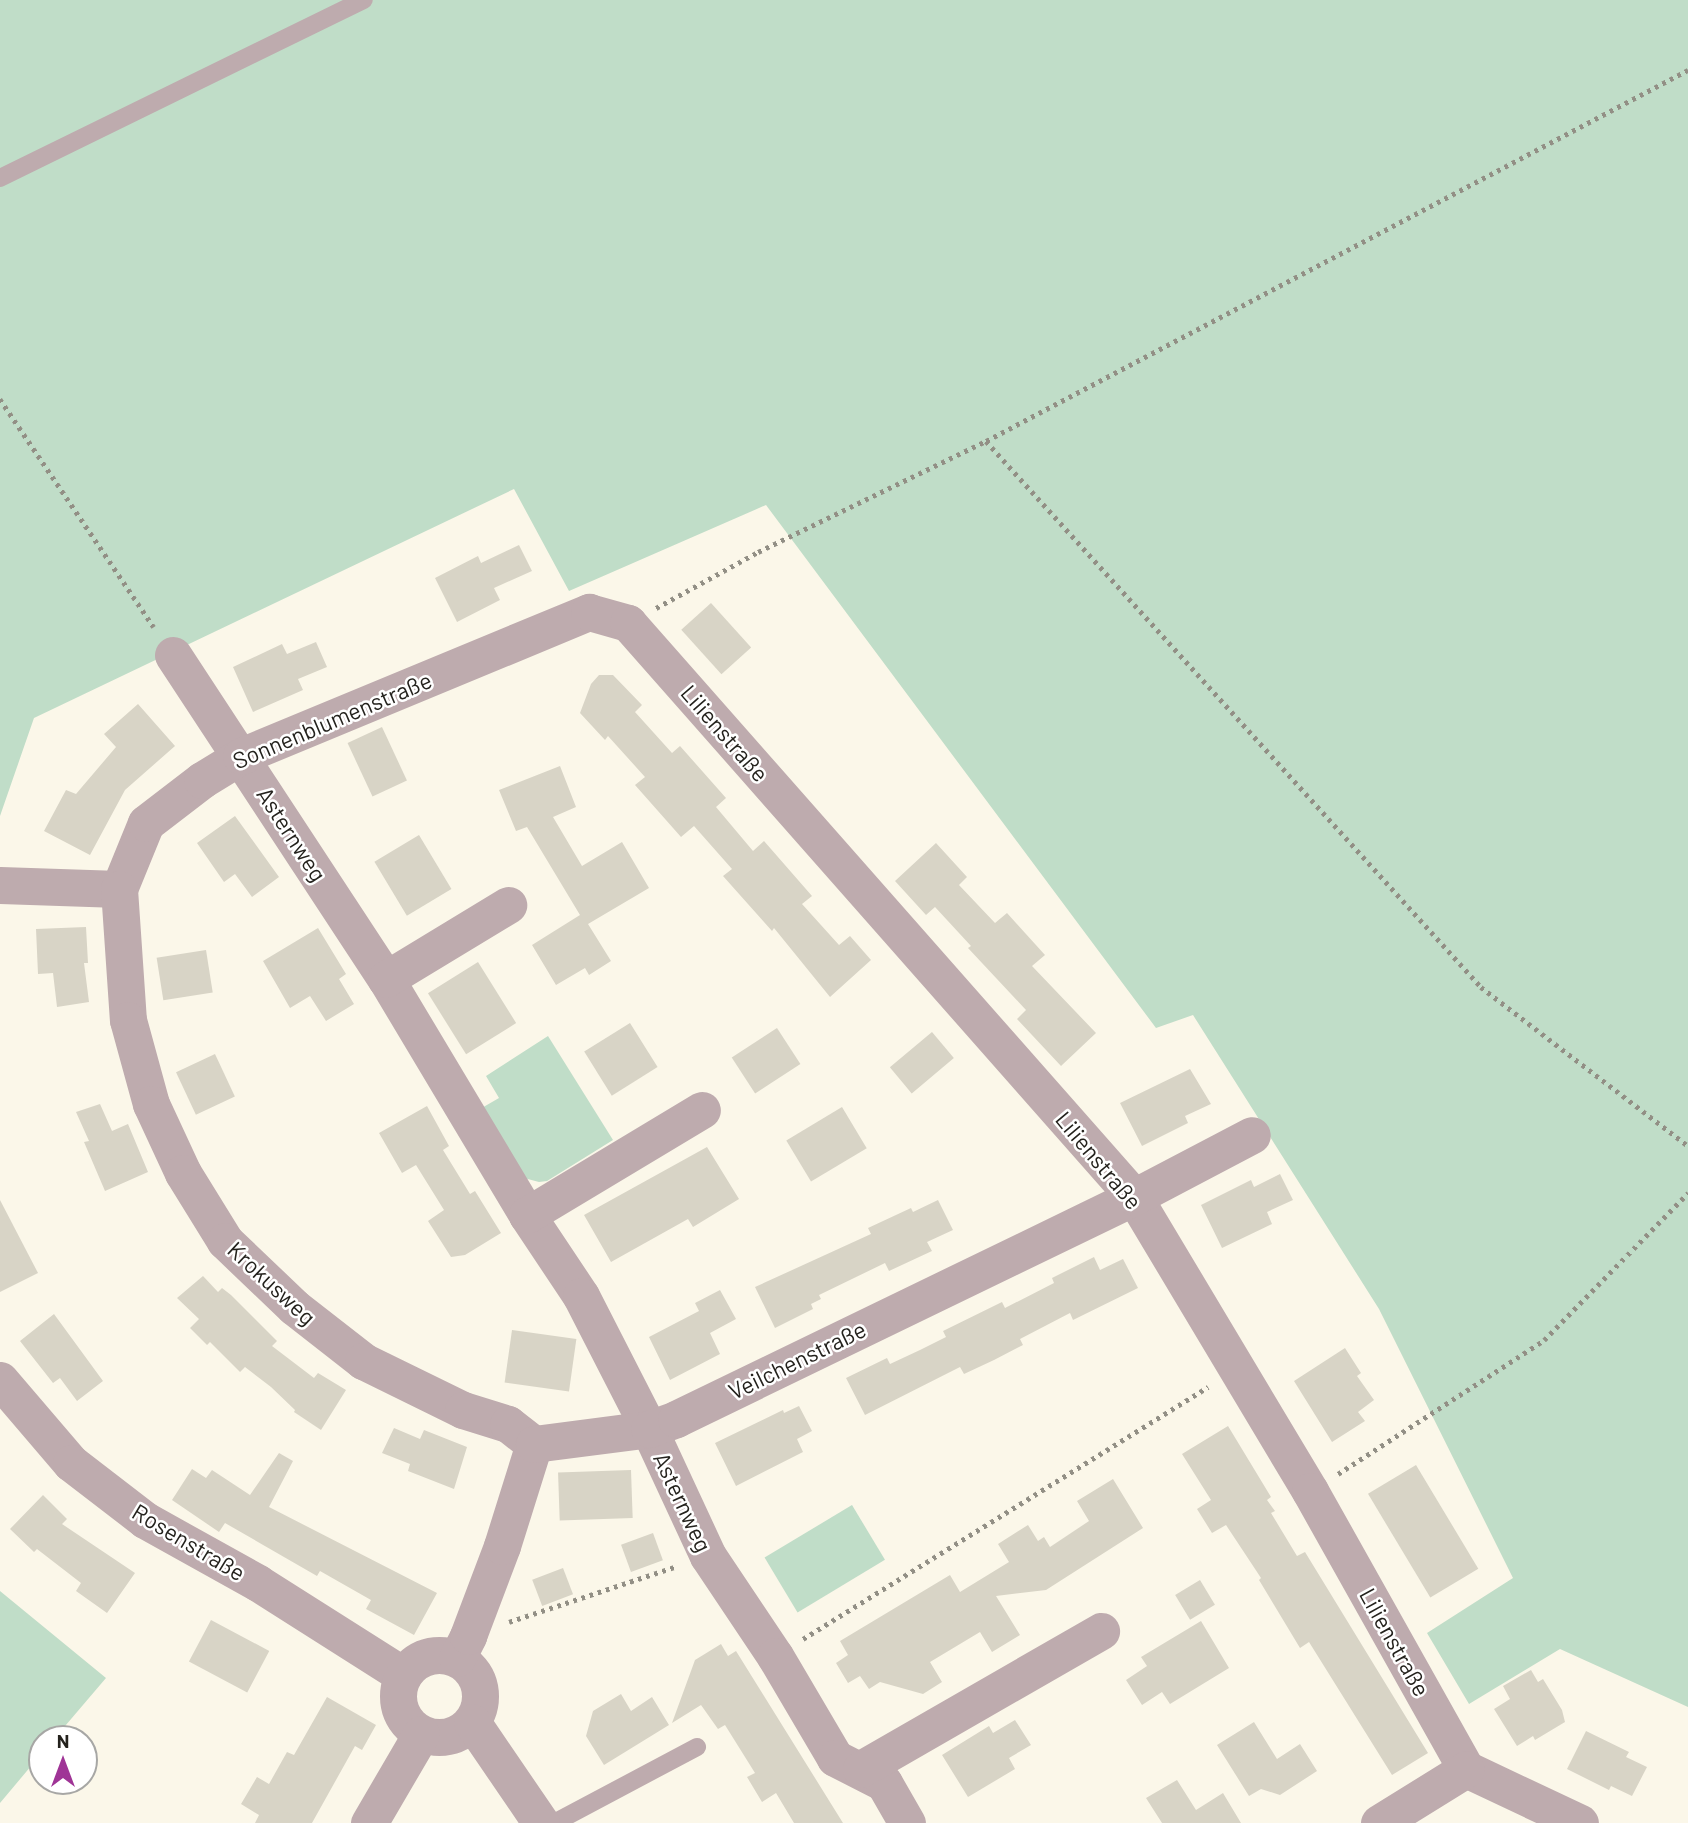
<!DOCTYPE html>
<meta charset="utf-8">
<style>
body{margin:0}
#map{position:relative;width:1688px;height:1823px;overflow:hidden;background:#fbf7e9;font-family:Barlow,sans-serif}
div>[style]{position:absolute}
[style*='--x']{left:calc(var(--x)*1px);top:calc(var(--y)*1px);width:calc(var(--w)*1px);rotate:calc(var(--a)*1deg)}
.green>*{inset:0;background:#c0ddc8;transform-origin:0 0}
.building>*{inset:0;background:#d8d4c6;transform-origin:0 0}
.path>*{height:4.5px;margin-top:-2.25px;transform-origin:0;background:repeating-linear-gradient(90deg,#928f85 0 3.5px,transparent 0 8.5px)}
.service>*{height:18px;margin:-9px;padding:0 9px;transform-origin:9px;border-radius:9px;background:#beabae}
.minor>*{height:37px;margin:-18.5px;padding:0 18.5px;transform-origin:18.5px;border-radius:18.5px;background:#beabae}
.minor>.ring{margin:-18.5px;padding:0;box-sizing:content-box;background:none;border:37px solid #beabae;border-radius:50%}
span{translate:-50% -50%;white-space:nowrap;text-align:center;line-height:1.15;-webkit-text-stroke:5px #fff;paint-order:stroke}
.street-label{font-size:23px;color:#24221d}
.north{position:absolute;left:28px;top:1725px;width:70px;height:70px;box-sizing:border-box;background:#fff;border:2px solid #a7a7a5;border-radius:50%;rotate:0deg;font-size:19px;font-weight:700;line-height:28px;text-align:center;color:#24221d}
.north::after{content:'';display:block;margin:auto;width:24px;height:32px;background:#9f3496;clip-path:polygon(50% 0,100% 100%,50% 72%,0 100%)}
</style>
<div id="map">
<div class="green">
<div style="clip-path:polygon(0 0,1688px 0,1688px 1707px,1560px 1649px,1469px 1704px,1427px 1633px,1513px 1578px,1379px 1309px,1193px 1015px,1156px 1028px,766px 505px,569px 591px,514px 489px,34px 718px,0 816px)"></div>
<div style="clip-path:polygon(548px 1036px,613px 1140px,547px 1181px,539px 1182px,524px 1178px,480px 1109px,499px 1098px,486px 1076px)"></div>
<div style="left:852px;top:1505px;width:64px;height:102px;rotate:59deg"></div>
<div style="clip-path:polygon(0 1591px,106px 1678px,54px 1739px,42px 1739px,42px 1753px,0 1803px)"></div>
</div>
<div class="building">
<div style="clip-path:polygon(519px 545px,532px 571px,494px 588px,500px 600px,457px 622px,435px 578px,478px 556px,481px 563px)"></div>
<div style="left:711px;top:603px;width:60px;height:40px;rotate:48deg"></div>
<div style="clip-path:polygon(316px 642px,327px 667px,298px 679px,303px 690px,253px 712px,233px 667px,282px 644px,287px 654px)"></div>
<div style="clip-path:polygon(599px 675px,613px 675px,642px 705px,635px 712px,672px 753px,680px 746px,726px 798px,716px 807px,753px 851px,764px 841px,812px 896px,802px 904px,839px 945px,850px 936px,871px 960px,830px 997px,774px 928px,772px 931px,723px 876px,732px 869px,694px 826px,681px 837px,635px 785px,645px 777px,608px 736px,605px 740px,580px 713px,591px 684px)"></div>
<div style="clip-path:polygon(138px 704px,175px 746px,125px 790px,90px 855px,44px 831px,66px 790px,76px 794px,116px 747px,104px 734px)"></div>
<div style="left:382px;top:727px;width:59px;height:38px;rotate:65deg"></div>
<div style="clip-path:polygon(560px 766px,576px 807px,553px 817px,582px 866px,622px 842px,649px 888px,588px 924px,611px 961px,589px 975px,585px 968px,556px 985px,532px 945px,580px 915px,527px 827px,516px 831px,499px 790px)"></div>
<div style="clip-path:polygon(235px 816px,279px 877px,252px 897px,235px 874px,224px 882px,197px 843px)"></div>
<div style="left:419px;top:835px;width:63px;height:52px;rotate:59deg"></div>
<div style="clip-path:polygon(936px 843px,967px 877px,959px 885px,995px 923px,1007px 913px,1045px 955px,1032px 966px,1096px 1033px,1061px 1066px,1017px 1019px,1026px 1010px,968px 948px,971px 946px,935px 907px,926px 915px,895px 881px)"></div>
<div style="clip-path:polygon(86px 927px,88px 963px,84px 963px,89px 1002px,57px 1007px,53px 973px,38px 974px,36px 929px)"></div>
<div style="clip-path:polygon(318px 928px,346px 974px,339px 979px,354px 1004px,326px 1021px,310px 996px,290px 1008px,263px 961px)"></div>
<div style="left:206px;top:950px;width:43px;height:50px;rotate:81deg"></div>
<div style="left:478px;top:962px;width:72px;height:59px;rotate:58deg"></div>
<div style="left:630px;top:1023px;width:52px;height:54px;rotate:58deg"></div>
<div style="left:777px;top:1028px;width:43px;height:54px;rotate:57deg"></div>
<div style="left:932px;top:1032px;width:34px;height:55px;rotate:50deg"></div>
<div style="left:215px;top:1054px;width:47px;height:43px;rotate:65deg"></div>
<div style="clip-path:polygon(1190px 1069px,1211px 1104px,1185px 1116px,1188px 1123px,1142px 1146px,1120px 1103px)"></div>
<div style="clip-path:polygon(100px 1104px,112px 1131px,128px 1124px,148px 1172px,105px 1191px,84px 1142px,89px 1141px,76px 1112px)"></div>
<div style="clip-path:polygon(427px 1106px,449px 1146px,443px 1150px,470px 1194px,475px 1191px,501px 1233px,465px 1255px,451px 1257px,428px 1221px,444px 1210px,416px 1165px,402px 1173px,379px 1133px)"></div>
<div style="left:842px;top:1107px;width:48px;height:65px;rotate:59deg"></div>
<div style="clip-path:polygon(707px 1147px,739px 1199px,693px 1227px,688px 1219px,611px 1262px,584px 1215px)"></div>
<div style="clip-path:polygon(1280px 1174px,1293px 1200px,1267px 1212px,1272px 1224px,1222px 1248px,1201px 1205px,1251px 1180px,1254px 1187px)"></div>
<div style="clip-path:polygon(0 1200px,38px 1273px,0 1292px)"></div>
<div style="clip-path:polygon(938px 1200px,953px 1230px,927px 1242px,932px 1251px,889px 1271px,885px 1263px,819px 1295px,821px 1299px,811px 1304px,813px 1309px,775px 1328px,755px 1287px,871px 1234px,868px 1228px,911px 1208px,913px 1212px)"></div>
<div style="clip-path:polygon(1094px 1257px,1100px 1270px,1123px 1259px,1138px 1288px,1073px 1320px,1070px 1313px,1020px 1339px,1023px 1345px,994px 1360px,964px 1374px,960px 1367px,865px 1415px,846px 1378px,887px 1358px,890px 1364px,920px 1350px,946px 1337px,943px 1331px,1002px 1302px,1005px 1308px,1054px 1283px,1052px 1278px)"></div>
<div style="clip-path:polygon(203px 1276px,218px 1292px,222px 1288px,231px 1295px,277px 1341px,272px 1346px,314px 1378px,318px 1373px,346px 1390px,321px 1430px,294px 1412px,295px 1410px,271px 1387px,245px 1367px,240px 1372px,210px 1342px,207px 1345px,190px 1328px,199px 1319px,177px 1298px)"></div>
<div style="clip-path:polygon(720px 1290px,736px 1319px,710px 1333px,720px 1354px,670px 1380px,649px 1337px,699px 1311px,695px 1303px)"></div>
<div style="clip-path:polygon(54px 1314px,103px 1381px,77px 1401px,60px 1378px,53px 1383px,20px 1341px)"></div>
<div style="left:512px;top:1330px;width:65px;height:53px;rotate:8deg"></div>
<div style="clip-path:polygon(1345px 1348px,1361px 1373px,1357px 1376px,1374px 1400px,1358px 1412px,1365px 1421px,1332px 1442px,1294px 1381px)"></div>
<div style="clip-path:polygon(799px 1406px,812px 1431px,797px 1439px,803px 1452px,736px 1486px,715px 1443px,783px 1410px,784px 1413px)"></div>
<div style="clip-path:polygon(1228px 1426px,1271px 1497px,1267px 1500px,1275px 1511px,1271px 1513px,1297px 1556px,1305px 1552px,1428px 1753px,1392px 1775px,1309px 1642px,1300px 1648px,1259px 1580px,1261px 1578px,1226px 1525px,1212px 1533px,1197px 1509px,1211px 1500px,1182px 1454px)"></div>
<div style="clip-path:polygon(394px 1428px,420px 1439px,424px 1430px,467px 1447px,454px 1489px,408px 1471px,410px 1464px,382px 1453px)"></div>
<div style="clip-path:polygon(279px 1453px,293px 1461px,269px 1507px,437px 1593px,414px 1635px,366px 1609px,371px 1600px,320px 1571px,317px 1576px,225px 1523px,219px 1532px,172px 1500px,192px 1469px,206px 1478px,212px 1470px,250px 1495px)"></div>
<div style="left:1416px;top:1465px;width:121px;height:56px;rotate:59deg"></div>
<div style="left:631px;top:1470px;width:48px;height:73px;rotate:88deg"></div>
<div style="clip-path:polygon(1113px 1479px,1143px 1528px,1046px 1590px,996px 1596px,1020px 1635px,992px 1652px,980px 1632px,930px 1662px,942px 1682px,923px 1694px,880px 1682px,869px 1689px,860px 1676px,848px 1683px,836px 1663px,848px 1655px,840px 1641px,950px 1575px,960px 1592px,1009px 1562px,998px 1544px,1028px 1525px,1038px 1541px,1044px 1537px,1050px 1547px,1089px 1521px,1077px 1501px)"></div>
<div style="clip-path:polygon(43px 1495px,67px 1519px,62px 1524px,135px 1573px,107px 1613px,76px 1591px,81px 1583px,37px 1549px,34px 1552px,10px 1529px)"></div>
<div style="left:653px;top:1533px;width:29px;height:34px;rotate:70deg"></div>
<div style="left:563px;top:1568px;width:28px;height:33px;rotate:69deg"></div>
<div style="left:1200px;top:1580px;width:29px;height:29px;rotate:59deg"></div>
<div style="left:211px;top:1620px;width:66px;height:47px;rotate:28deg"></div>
<div style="clip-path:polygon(1201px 1621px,1229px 1668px,1170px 1704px,1162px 1692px,1142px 1705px,1126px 1680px,1147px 1666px,1141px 1657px)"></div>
<div style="clip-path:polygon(721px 1644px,728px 1656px,736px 1651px,843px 1823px,794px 1823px,776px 1793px,762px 1802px,747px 1777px,755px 1773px,725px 1725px,718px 1729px,701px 1705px,672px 1723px,695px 1660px)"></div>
<div style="clip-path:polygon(1531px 1670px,1538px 1682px,1543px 1679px,1562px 1710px,1565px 1722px,1535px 1740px,1533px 1736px,1517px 1746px,1494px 1709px,1510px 1699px,1503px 1686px)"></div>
<div style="clip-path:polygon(621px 1694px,631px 1711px,652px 1697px,669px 1725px,604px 1765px,586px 1736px,593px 1711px)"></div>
<div style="clip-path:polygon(327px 1697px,376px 1725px,362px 1750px,355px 1746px,312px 1823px,255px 1823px,259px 1815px,241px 1804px,257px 1777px,269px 1784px,287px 1752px,294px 1755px)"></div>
<div style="clip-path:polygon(1015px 1720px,1031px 1745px,1009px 1758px,1015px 1769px,968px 1797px,942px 1755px,989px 1726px,993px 1733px)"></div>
<div style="clip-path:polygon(1254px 1722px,1277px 1759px,1300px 1744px,1317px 1771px,1280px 1795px,1261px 1789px,1249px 1796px,1217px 1745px)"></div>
<div style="clip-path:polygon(1586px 1731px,1629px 1752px,1626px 1757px,1647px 1767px,1632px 1796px,1611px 1786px,1609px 1790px,1567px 1769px)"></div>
<div style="clip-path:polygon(1177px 1780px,1196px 1810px,1223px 1793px,1241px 1823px,1162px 1823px,1146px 1798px)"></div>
</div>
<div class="path">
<div style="--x:0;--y:399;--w:275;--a:56"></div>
<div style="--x:986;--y:441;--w:737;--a:47.8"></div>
<div style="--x:1481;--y:987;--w:261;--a:37.5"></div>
<div style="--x:656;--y:608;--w:116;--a:-28.8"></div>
<div style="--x:758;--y:552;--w:254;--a:-26"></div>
<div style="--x:986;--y:441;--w:794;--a:-27.86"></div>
<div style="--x:1338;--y:1474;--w:246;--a:-33"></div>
<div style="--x:1544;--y:1340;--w:206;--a:-45.6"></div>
<div style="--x:509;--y:1622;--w:177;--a:-18.4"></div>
<div style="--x:803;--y:1639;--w:477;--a:-31.9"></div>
</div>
<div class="service">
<div style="--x:0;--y:178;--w:405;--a:-26.1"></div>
<div style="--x:554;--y:1823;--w:162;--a:-28"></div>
</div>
<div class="minor">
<div style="--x:173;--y:655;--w:388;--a:56.7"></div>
<div style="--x:386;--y:979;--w:275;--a:59.1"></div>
<div style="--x:527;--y:1215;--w:97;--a:56.3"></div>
<div style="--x:581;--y:1296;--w:149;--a:62.9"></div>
<div style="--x:649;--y:1429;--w:140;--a:65.1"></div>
<div style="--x:708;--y:1556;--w:120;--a:56.2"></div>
<div style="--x:775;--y:1656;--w:118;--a:59.5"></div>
<div style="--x:835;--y:1758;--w:55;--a:27"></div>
<div style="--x:884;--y:1783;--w:46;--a:60.1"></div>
<div style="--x:0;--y:885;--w:119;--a:1.9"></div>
<div style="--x:119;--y:889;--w:71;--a:-67.8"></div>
<div style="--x:146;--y:823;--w:71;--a:-37.5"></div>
<div style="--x:202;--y:780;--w:46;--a:-31.6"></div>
<div style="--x:241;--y:756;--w:377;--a:-22.5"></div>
<div style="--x:589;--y:612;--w:41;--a:15.8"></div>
<div style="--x:628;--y:623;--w:765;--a:48.6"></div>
<div style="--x:1134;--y:1197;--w:343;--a:59.1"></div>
<div style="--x:1310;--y:1491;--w:319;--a:60.7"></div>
<div style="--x:1466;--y:1769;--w:126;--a:25.3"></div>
<div style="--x:119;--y:889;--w:131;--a:86.1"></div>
<div style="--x:128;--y:1020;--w:87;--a:74.7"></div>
<div style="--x:151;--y:1104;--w:76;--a:65.1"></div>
<div style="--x:183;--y:1173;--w:80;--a:58.3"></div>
<div style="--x:225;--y:1241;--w:95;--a:43.7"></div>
<div style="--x:294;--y:1307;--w:88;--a:38"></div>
<div style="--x:363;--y:1361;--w:111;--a:26.1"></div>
<div style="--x:463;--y:1410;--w:47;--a:17.3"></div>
<div style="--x:508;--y:1424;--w:33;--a:38"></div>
<div style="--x:386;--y:979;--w:143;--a:-31.2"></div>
<div style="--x:527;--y:1215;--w:204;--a:-31"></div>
<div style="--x:0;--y:1380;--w:109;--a:49.5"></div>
<div style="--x:71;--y:1463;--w:93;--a:37.6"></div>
<div style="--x:145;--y:1520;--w:129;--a:29.1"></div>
<div style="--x:258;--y:1583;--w:172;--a:32.4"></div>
<div class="ring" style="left:398px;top:1655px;width:45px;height:45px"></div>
<div style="--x:457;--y:1658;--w:25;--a:-63"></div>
<div style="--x:468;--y:1636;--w:96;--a:-69.3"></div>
<div style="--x:502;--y:1546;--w:107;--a:-72.6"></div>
<div style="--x:534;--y:1444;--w:116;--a:-7.4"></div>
<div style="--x:649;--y:1429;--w:29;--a:-20"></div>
<div style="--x:676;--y:1419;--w:509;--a:-25.86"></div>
<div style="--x:1134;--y:1197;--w:133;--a:-27.7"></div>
<div style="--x:472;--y:1722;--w:122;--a:55.7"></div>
<div style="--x:861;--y:1769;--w:277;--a:-29.9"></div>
<div style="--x:369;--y:1823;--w:103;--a:-59.7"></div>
<div style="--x:1379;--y:1823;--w:102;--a:-31.8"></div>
</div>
<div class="street-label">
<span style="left:332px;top:720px;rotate:-23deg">Sonnenblumenstraße</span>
<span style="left:725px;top:733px;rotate:49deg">Lilienstraße</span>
<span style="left:292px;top:834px;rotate:57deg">Asternweg</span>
<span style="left:1099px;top:1160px;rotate:50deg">Lilienstraße</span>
<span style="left:272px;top:1283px;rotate:43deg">Krokusweg</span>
<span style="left:797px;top:1360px;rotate:-26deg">Veilchenstraße</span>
<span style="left:683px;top:1502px;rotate:65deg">Asternweg</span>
<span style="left:189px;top:1542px;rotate:31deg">Rosenstraße</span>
<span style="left:1395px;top:1642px;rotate:61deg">Lilienstraße</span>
</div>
<div class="north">N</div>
</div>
